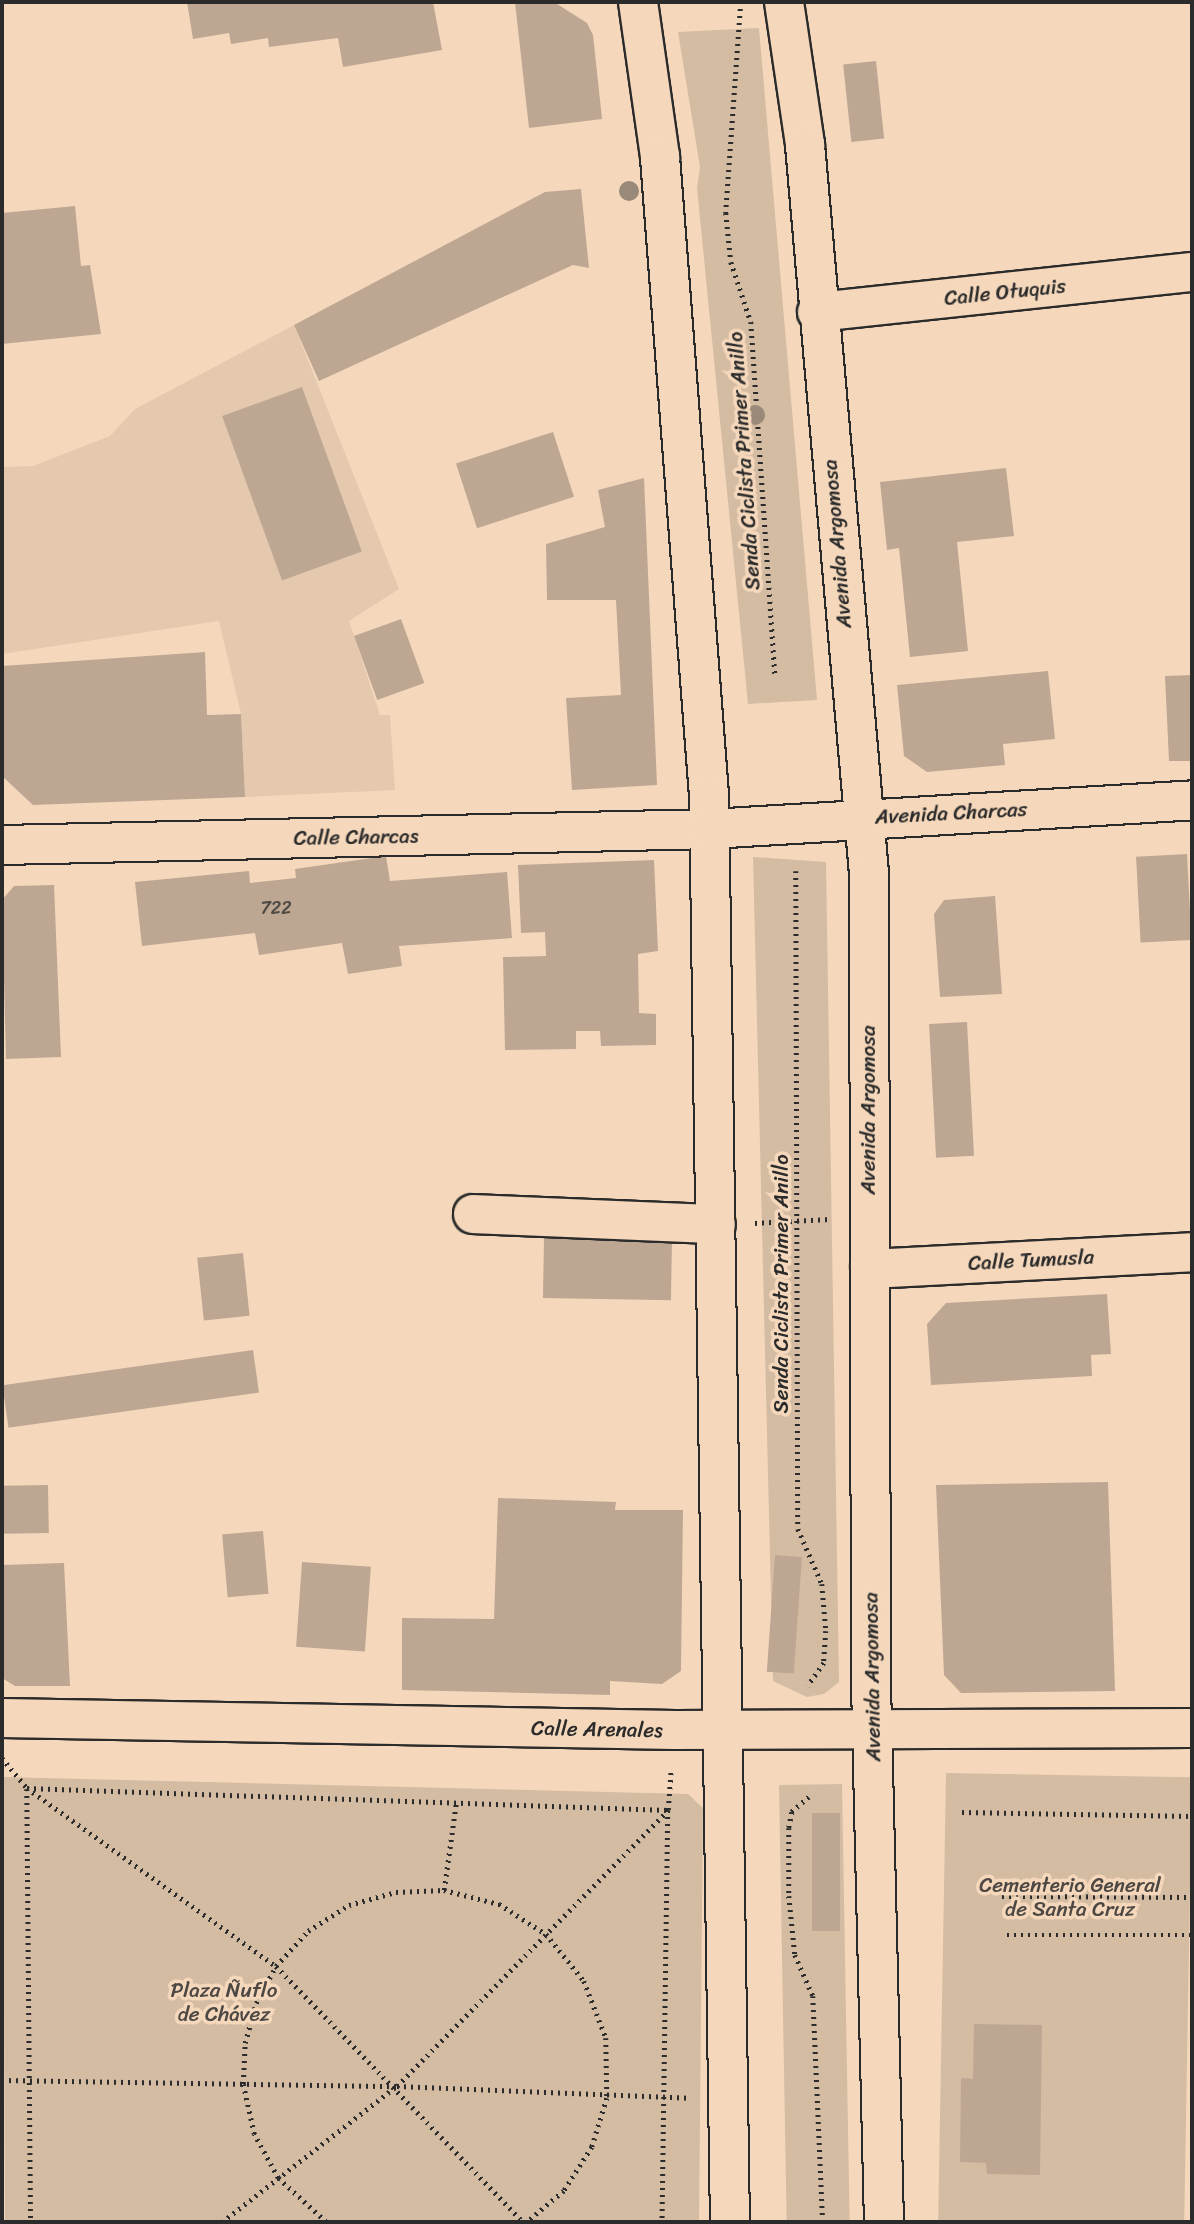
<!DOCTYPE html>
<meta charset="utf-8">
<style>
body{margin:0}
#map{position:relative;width:1194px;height:2224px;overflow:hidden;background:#f5d8bb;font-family:Sriracha,sans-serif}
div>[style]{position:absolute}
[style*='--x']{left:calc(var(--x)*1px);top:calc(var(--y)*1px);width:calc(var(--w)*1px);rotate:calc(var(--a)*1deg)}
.built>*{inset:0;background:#e4c9af}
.green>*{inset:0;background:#d4bca3;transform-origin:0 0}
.building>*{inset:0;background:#bda793;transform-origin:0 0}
.path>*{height:4.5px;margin-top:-2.25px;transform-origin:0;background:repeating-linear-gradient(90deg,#2b2b2b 0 2px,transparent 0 7px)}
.roads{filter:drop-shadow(2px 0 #2b2b2b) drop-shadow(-2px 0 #2b2b2b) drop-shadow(0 2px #2b2b2b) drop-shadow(0 -2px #2b2b2b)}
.minor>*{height:38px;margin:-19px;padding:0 19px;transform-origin:19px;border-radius:19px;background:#f5d8bb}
.major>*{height:38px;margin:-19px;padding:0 19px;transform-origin:19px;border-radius:19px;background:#f5d8bb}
.trees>*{width:20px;height:20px;margin:-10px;border-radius:50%;background:#998979}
span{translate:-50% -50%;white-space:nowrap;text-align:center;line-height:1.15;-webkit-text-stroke:7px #f5d8bb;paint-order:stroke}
.number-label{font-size:18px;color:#504a45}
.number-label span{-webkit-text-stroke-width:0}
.street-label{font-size:21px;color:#2b2b2b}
.park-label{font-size:21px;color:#4d4843}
.frame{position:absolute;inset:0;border:4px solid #2b2b2b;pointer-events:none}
</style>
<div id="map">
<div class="built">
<div style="clip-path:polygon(294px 325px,399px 589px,349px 621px,380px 715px,390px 715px,395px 790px,245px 797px,241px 714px,219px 621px,2px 654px,2px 467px,33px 466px,110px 436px,135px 409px)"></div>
</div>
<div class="green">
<div style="clip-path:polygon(759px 28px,817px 700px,748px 704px,697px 188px,700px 167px,678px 32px)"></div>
<div style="clip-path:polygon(753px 857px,826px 862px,839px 1682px,824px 1694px,807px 1697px,773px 1681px)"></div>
<div style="left:946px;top:1773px;width:246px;height:449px;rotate:1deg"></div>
<div style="clip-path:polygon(3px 1777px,688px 1794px,703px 1808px,699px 2222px,5px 2222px)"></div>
<div style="left:842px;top:1784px;width:438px;height:63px;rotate:89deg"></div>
</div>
<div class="building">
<div style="clip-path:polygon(187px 2px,433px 2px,442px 50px,343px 67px,338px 38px,269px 47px,268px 38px,231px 44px,229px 33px,193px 39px)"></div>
<div style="clip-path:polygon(515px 2px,554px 2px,587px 23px,593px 35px,602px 119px,529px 128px)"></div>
<div style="left:876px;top:61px;width:78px;height:33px;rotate:84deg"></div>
<div style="clip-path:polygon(581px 189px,589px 268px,573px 265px,319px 381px,294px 325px,545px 192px)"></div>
<div style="clip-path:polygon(75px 206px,81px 266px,90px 265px,101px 334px,2px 344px,2px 213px)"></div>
<div style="left:302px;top:387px;width:175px;height:85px;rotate:70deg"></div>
<div style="left:553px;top:432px;width:68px;height:102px;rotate:72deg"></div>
<div style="clip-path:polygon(1006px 468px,1014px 536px,957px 542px,968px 651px,910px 657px,899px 548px,887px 550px,880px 482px)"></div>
<div style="clip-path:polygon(644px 478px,657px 785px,572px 790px,566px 698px,621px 695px,616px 600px,547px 600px,546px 544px,605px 527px,598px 490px)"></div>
<div style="left:401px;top:619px;width:68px;height:50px;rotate:70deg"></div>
<div style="clip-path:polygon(205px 652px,207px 715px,241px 714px,245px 797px,33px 805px,2px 776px,2px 666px)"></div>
<div style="clip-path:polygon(1048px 671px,1055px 739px,1003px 744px,1005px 765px,927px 772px,904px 756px,897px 685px)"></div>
<div style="clip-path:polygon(1192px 675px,1192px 761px,1169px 761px,1165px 676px)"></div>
<div style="left:1187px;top:854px;width:86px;height:51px;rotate:87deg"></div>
<div style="clip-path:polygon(386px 856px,390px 881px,507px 872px,512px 938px,399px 946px,402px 966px,348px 974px,342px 943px,259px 955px,255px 933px,142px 946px,135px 882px,249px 871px,250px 883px,296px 878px,295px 869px)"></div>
<div style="clip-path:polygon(654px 860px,658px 951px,638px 954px,639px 1013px,656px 1014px,656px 1045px,601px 1046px,600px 1031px,576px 1031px,576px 1049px,505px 1050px,503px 957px,546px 956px,545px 932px,521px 933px,518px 865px)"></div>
<div style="clip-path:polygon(54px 885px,61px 1057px,6px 1059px,2px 900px,14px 886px)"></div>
<div style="clip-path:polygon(995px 896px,1002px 994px,940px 997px,934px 914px,944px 900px)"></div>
<div style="left:967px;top:1022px;width:134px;height:38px;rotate:87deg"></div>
<div style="left:544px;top:1238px;width:128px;height:60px;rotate:1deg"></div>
<div style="left:243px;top:1253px;width:63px;height:46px;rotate:84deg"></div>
<div style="clip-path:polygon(1107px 1294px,1111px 1354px,1091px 1355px,1092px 1376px,931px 1385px,927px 1324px,946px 1303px)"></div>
<div style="left:253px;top:1350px;width:43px;height:253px;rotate:82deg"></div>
<div style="clip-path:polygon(1108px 1482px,1115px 1691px,961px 1693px,944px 1675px,936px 1485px)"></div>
<div style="left:48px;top:1485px;width:48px;height:46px;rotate:89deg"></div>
<div style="clip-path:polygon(498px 1498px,616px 1502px,615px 1510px,683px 1510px,681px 1671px,662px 1684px,610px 1681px,610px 1695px,402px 1690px,402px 1618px,494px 1619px)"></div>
<div style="left:263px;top:1531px;width:63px;height:41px;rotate:85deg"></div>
<div style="left:775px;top:1555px;width:27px;height:117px;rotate:4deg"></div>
<div style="left:302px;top:1562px;width:69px;height:85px;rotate:4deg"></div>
<div style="clip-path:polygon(64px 1563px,70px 1686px,15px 1686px,2px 1678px,2px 1565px)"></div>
<div style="left:812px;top:1813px;width:28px;height:118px"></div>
<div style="clip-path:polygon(974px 2024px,1042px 2025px,1040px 2175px,987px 2174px,986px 2163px,960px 2162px,961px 2078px,973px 2079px)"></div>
</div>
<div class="path">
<div style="--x:741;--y:2;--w:212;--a:94.1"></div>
<div style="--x:726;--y:213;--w:49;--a:84.2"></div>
<div style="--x:731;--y:262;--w:63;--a:71.6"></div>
<div style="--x:751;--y:322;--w:355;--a:86.1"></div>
<div style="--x:796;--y:871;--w:658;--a:89.83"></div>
<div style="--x:798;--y:1529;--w:60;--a:66.4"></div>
<div style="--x:822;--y:1584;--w:47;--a:85.1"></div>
<div style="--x:826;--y:1631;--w:32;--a:94"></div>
<div style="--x:824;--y:1663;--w:28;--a:125"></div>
<div style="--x:755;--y:1223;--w:75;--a:-3.1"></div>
<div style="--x:2;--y:1758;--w:39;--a:50"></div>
<div style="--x:27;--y:1788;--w:306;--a:35.6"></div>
<div style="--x:276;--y:1966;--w:356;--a:46"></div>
<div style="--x:27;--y:1788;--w:641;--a:1.97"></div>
<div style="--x:668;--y:1810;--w:412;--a:90.8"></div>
<div style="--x:27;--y:1789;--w:433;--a:89.5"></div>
<div style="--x:809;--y:1797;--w:23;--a:139"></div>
<div style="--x:792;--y:1812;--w:16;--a:101"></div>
<div style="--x:789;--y:1828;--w:68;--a:90"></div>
<div style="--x:789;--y:1896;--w:59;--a:84.2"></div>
<div style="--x:795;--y:1955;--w:45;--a:66.3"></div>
<div style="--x:813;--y:1996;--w:226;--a:87.5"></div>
<div style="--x:962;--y:1812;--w:230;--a:1"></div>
<div style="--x:444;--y:1890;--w:88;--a:-82.1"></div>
<div style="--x:1002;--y:1896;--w:190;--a:0.3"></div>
<div style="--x:1007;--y:1935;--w:185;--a:0"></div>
<div style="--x:2;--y:2080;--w:395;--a:0.9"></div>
<div style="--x:397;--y:2086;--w:293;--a:2.3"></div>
<div style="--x:222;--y:2222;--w:222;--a:-37.9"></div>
<div style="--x:397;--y:2086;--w:387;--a:-45.5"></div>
<div style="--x:668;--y:1810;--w:41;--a:-85.8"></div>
<div style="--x:326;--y:2222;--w:65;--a:-137.5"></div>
<div style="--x:278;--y:2178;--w:50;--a:-118.6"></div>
<div style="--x:254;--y:2134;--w:51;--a:-102.4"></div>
<div style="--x:243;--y:2084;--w:41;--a:-87.2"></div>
<div style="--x:245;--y:2043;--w:41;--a:-74.6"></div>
<div style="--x:256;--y:2003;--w:42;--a:-61.6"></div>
<div style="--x:276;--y:1966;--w:47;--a:-47.6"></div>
<div style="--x:308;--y:1931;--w:49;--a:-32.4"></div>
<div style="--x:349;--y:1905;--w:49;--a:-15.5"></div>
<div style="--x:396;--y:1892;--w:48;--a:-2.4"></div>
<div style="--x:444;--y:1890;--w:57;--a:14.3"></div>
<div style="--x:499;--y:1904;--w:56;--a:32.6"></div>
<div style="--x:546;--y:1934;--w:60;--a:51"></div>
<div style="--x:584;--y:1981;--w:61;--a:68.9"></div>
<div style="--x:606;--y:2038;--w:60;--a:89"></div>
<div style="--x:607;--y:2098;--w:51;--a:107"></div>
<div style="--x:592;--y:2147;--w:52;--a:122.5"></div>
<div style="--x:564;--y:2191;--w:48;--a:140"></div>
</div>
<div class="roads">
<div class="minor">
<div style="--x:817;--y:312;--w:377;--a:-6.1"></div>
<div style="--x:2;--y:845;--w:708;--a:-1.29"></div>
<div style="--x:473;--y:1214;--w:243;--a:2.4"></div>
<div style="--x:870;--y:1269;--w:322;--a:-3"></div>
<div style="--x:2;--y:1718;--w:673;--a:1.02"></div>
<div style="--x:675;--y:1730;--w:517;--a:-0.22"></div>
</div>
<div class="major">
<div style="--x:638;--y:2;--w:157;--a:81.9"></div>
<div style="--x:660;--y:157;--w:640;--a:85.61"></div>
<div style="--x:709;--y:795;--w:1427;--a:89.16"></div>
<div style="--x:784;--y:2;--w:145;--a:81.6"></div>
<div style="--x:805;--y:145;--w:732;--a:84.98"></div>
<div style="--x:869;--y:874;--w:810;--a:89.86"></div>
<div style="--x:871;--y:1684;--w:538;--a:88.62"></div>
<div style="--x:710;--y:829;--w:483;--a:-3.4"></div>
</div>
</div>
<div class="trees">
<div style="left:629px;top:191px"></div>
<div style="left:755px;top:415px"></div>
</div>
<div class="number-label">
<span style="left:276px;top:908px">722</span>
</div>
<div class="street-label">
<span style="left:1005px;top:292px;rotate:-6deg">Calle Otuquis</span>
<span style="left:744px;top:461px;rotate:-94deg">Senda Ciclista Primer Anillo</span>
<span style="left:837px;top:544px;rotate:-95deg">Avenida Argomosa</span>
<span style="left:951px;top:813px;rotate:-3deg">Avenida Charcas</span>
<span style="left:356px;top:837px;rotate:-1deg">Calle Charcas</span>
<span style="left:868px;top:1110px;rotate:-90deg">Avenida Argomosa</span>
<span style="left:1031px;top:1260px;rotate:-3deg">Calle Tumusla</span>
<span style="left:781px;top:1284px;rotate:-90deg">Senda Ciclista Primer Anillo</span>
<span style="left:872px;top:1677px;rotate:-91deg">Avenida Argomosa</span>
<span style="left:597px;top:1729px;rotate:1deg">Calle Arenales</span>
</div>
<div class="park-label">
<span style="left:1070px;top:1897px">Cementerio General<br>de Santa Cruz</span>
<span style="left:224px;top:2002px">Plaza Ñuflo<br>de Chávez</span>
</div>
<div class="frame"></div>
</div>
